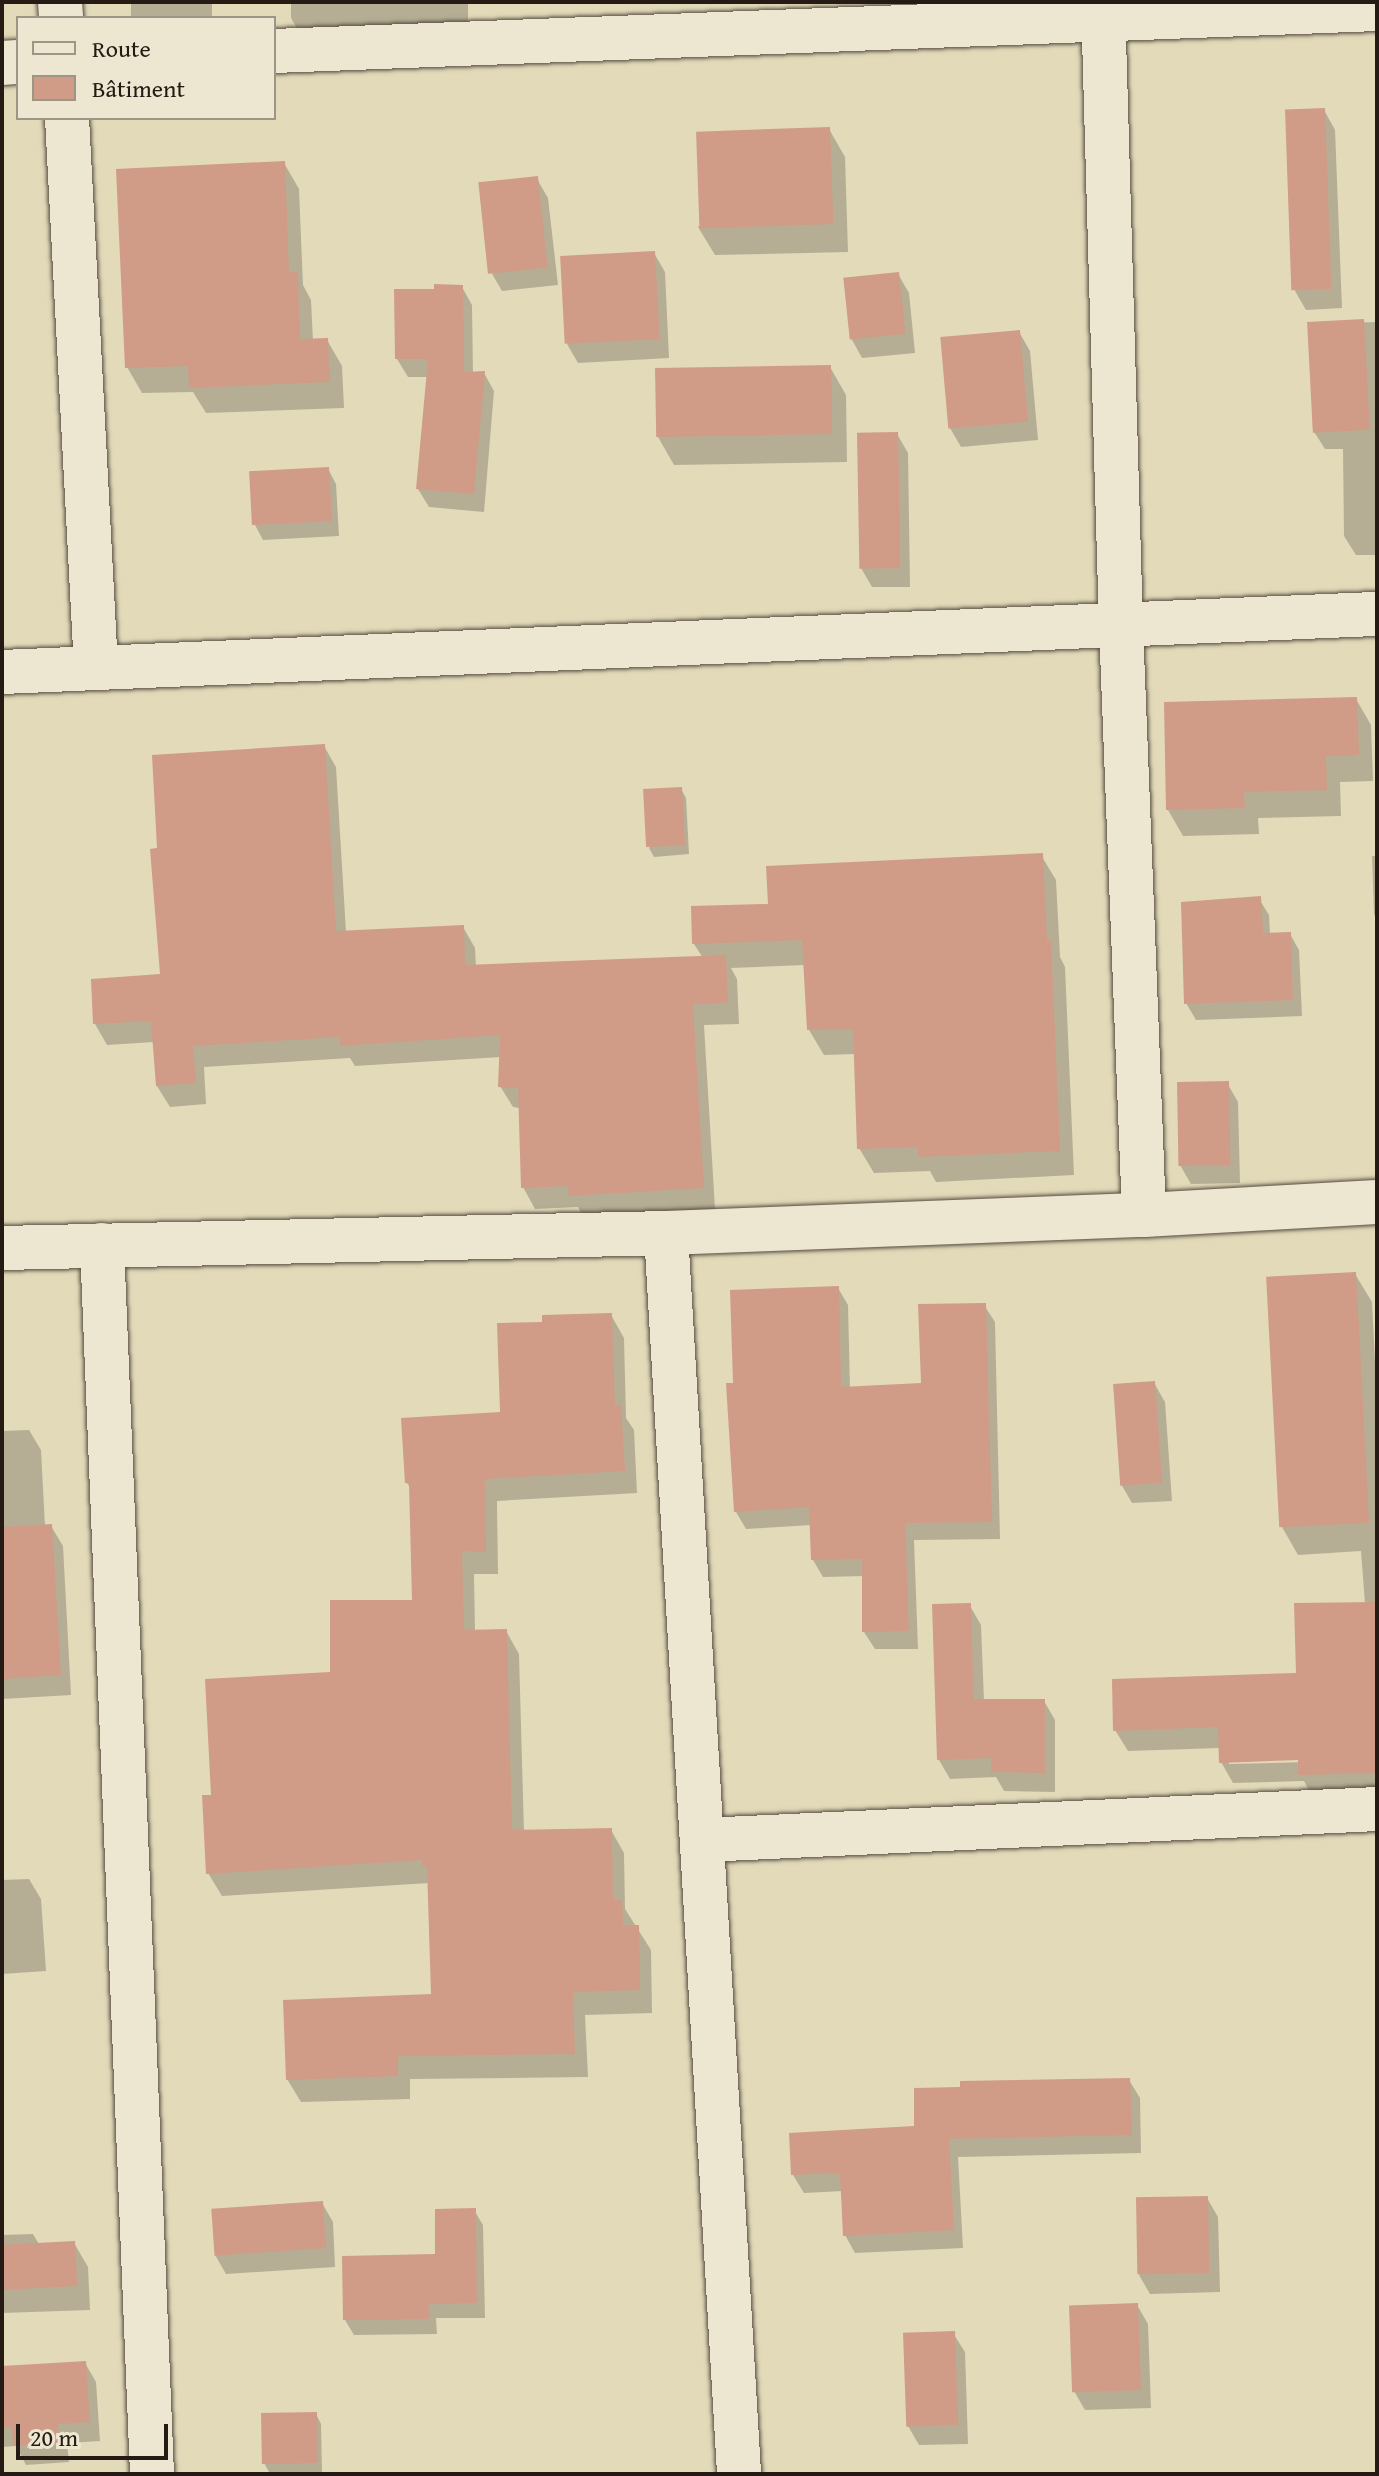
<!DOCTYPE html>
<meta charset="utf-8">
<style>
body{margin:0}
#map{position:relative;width:1379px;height:2476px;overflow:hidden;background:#e3daba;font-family:"Gentium Book Plus",serif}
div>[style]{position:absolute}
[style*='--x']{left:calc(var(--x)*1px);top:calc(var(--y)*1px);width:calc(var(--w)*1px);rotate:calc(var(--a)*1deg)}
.shadow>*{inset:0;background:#0003;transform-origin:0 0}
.building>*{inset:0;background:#d09b87;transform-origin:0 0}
.roads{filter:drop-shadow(0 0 2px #554b3e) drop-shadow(0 0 2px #554b3e)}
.minor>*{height:44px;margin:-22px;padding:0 22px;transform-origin:22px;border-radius:22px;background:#ede7d2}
span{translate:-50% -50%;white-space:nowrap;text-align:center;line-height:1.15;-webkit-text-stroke:7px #ede7d2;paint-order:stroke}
.frame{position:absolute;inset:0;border:4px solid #261b14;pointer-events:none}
.legend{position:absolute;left:16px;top:16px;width:260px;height:104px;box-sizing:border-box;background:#ede7d2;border:2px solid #9d9586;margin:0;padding:10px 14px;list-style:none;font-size:24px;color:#261b14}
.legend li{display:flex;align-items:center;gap:16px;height:40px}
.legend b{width:40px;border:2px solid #9d9586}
.scale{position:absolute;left:16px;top:2424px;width:152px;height:36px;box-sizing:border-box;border:4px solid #261b14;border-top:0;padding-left:10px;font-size:24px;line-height:28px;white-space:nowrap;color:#261b14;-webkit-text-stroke:6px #ede7d2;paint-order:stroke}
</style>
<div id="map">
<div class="shadow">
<i style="left:131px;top:2px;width:81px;height:16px"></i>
<i style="clip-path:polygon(291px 2px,468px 2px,468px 26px,301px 36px,291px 18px)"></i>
<i style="clip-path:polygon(1324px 110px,1335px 130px,1342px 308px,1306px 310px,1295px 291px)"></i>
<i style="clip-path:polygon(829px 129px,845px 157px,848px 252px,715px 255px,698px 227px)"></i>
<i style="clip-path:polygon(284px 163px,299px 189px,303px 285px,311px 300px,313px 341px,327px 340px,342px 366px,344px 408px,206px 413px,193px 392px,142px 393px,127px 367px)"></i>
<i style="clip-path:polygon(537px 179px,548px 198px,558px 285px,502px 291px,491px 272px)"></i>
<i style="clip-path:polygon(654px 253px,665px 272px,669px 358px,578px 363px,567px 344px)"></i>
<i style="clip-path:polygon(898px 274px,909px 293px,915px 353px,862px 358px,851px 338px)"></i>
<i style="clip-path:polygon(462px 287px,472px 305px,473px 374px,484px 373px,494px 391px,484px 512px,429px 507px,418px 489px,428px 377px,408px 377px,397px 359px,436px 291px)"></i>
<i style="clip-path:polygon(1377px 322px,1377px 555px,1356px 555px,1344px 536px,1343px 449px,1325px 449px,1313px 430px,1309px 324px)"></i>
<i style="clip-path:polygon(1019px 332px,1030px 351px,1038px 440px,961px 447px,950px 428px)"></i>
<i style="clip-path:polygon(830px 367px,846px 395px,847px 462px,674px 465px,658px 437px)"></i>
<i style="clip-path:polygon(897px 434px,908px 453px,910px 587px,872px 587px,861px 568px)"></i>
<i style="clip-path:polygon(328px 469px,336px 484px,339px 536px,263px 540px,255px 525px)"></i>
<i style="clip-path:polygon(1356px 699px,1371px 725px,1373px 781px,1340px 782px,1341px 816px,1258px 818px,1259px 834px,1183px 836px,1168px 810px)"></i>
<i style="clip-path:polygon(324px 746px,336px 767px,346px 932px,463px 927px,475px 948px,476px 967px,703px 958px,694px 944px,770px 906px,1041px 855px,1056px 880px,1060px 957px,1065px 967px,1074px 1175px,936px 1182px,930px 1171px,874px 1173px,859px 1148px,856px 1054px,824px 1055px,809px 1030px,805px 965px,731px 968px,737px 979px,739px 1024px,704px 1025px,715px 1209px,583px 1217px,578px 1207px,535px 1209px,523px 1187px,520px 1108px,513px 1107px,500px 1086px,501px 1057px,355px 1066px,350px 1058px,204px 1067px,206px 1104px,170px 1107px,157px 1086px,154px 1042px,107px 1045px,95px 1024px,162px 976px,159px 850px)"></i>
<i style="clip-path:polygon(681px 789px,686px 798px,689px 854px,654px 857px,649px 848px)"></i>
<i style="clip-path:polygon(1372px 856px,1377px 856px,1377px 920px,1374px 914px)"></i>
<i style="clip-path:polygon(1259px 899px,1269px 915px,1270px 935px,1290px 934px,1299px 950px,1302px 1016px,1196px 1020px,1186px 1003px)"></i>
<i style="clip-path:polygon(1227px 1083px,1238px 1102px,1240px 1183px,1191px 1184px,1180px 1165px)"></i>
<i style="clip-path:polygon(evenodd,1355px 1274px,1372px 1302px,1377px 1402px,1377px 1793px,1312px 1796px,1304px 1781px,1233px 1783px,1221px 1762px,1220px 1748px,1128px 1751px,1115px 1730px,1298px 1675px,1365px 1604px,1361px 1551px,1298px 1555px,1282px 1527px,1355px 1274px,1308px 1758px,1308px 1762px,1229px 1764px,1229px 1760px,1308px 1758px)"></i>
<i style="clip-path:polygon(838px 1288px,848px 1305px,850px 1388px,923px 1385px,984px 1305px,995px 1322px,1000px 1539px,914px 1540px,918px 1649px,875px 1649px,864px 1632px,864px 1576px,823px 1577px,813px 1560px,811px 1525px,746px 1529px,736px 1512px,735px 1385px)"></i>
<i style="clip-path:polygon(611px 1315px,624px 1338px,626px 1418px,634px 1430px,637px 1493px,497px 1501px,498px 1574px,474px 1574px,475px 1632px,506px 1631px,519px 1654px,524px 1832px,611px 1830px,624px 1853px,625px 1909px,651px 1950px,652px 2013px,585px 2015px,588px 2077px,410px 2079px,410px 2099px,301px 2102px,287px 2079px,433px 1996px,429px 1883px,222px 1896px,208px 1873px,214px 1796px,332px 1674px,414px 1602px,412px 1490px,407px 1483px,502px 1414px,544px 1324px)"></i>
<i style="clip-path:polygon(1154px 1383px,1165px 1402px,1172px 1501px,1132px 1503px,1121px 1484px)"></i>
<i style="clip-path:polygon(29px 1430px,41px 1450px,45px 1526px,51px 1526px,63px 1546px,71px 1695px,2px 1699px,2px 1431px)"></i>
<i style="clip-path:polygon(970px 1606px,981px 1625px,984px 1701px,1044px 1701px,1055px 1720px,1055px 1792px,1004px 1791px,996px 1777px,950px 1779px,939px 1760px)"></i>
<i style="clip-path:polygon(29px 1879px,41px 1899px,46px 1971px,2px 1974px,2px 1880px)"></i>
<i style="clip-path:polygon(1129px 2080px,1140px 2098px,1141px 2153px,958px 2157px,963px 2248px,855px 2253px,845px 2235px,843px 2191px,804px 2193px,793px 2175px,916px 2128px)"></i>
<i style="clip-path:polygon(1207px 2198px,1218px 2217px,1220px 2292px,1150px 2294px,1139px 2275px)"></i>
<i style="clip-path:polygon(322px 2203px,333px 2222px,335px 2267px,226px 2274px,215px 2255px)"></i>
<i style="clip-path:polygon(474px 2210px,483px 2225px,485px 2318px,436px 2318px,437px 2334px,354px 2335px,345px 2320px,437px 2256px)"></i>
<i style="clip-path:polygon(33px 2234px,39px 2244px,74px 2243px,88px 2267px,90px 2310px,2px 2313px,2px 2235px)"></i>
<i style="clip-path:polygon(1137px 2305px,1148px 2324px,1151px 2408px,1085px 2410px,1074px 2391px)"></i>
<i style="clip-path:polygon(953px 2333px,965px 2352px,968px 2444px,919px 2445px,908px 2426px)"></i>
<i style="clip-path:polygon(85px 2363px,96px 2382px,100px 2441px,67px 2443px,69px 2462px,26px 2465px,16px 2446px,2px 2447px,2px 2368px)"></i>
<i style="clip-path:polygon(316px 2414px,321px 2424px,322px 2472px,269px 2472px,264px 2463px)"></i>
</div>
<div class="building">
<i style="left:1325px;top:108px;width:181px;height:40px;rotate:88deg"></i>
<i style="left:830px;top:127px;width:97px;height:134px;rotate:88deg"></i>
<i style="clip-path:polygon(285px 161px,289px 272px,298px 272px,300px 339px,328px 338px,330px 382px,189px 388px,188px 366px,125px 368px,116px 169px)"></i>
<i style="left:538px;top:176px;width:92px;height:60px;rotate:84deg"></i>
<i style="left:655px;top:251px;width:88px;height:95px;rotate:87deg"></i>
<i style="left:899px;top:272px;width:62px;height:56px;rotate:84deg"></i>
<i style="clip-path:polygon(434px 284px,463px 285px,464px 372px,485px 371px,474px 494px,416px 489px,428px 359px,395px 359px,394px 289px,434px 289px)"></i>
<i style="left:1364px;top:319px;width:111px;height:57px;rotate:87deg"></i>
<i style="left:1020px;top:330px;width:92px;height:80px;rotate:85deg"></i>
<i style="left:831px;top:365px;width:69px;height:176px;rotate:89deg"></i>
<i style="left:898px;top:432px;width:136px;height:41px;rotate:89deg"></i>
<i style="left:329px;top:467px;width:54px;height:80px;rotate:87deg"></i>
<i style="clip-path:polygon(1357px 697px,1359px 755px,1326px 756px,1327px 790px,1244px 792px,1245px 808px,1166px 810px,1164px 702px)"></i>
<i style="clip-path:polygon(325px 744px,336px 931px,464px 925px,465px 965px,726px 955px,728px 1003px,693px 1004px,704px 1188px,569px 1196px,568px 1186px,521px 1188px,518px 1088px,498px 1087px,500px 1035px,340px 1046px,340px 1037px,193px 1046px,196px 1083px,156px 1086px,151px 1021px,93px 1024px,91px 979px,160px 974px,150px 849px,157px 848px,152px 755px)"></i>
<i style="left:682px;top:787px;width:58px;height:39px;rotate:87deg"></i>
<i style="clip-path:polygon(1043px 853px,1047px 940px,1051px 940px,1060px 1151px,919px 1157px,917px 1147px,857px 1149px,853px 1029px,807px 1030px,802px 940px,692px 944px,691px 906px,768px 904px,766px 866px)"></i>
<i style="clip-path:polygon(1261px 896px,1263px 933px,1291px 932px,1293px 1000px,1184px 1004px,1181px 902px)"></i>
<i style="left:1229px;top:1081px;width:84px;height:52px;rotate:89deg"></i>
<i style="left:1356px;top:1272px;width:251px;height:90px;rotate:87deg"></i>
<i style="clip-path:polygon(839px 1286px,841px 1387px,921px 1383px,918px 1304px,986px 1303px,992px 1522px,905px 1523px,909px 1631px,862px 1632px,862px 1559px,811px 1560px,809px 1507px,734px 1512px,726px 1383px,733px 1383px,730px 1290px)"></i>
<i style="clip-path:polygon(612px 1313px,615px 1406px,621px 1405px,625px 1471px,485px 1479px,486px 1552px,462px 1551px,464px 1630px,507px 1629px,512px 1830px,612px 1828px,613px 1900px,622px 1900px,623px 1925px,639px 1925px,640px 1990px,573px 1992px,575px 2054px,398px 2056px,398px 2076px,286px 2080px,283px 2000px,431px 1994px,427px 1867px,423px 1867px,422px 1860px,206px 1874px,202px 1795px,211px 1795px,205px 1679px,330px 1672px,330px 1600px,412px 1600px,409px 1483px,405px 1483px,401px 1418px,500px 1412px,497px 1323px,542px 1322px,542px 1315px)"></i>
<i style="left:1155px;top:1381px;width:102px;height:42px;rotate:86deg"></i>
<i style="clip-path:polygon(52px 1524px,61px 1675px,2px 1679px,2px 1527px)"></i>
<i style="clip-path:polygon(1377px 1602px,1377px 1773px,1298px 1775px,1298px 1760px,1219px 1763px,1218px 1727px,1113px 1731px,1112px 1679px,1296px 1673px,1294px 1603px)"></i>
<i style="clip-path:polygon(971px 1603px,974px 1699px,1045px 1699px,1045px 1773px,991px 1772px,991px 1758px,937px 1760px,932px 1604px)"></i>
<i style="clip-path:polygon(1130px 2078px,1132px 2135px,949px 2139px,954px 2230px,843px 2236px,840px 2173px,791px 2175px,789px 2133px,914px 2126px,914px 2088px,960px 2087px,960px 2081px)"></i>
<i style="left:1208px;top:2196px;width:77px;height:72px;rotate:89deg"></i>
<i style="left:323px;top:2201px;width:47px;height:112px;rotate:86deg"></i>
<i style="clip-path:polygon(476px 2208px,477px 2303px,429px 2304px,429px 2319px,343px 2320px,342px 2256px,435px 2254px,435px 2209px)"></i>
<i style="left:75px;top:2241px;width:45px;height:73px;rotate:87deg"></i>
<i style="left:1138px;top:2303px;width:87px;height:69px;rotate:88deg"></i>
<i style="left:955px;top:2331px;width:94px;height:52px;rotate:88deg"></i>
<i style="clip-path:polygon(86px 2361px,90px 2422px,58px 2424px,59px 2443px,13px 2446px,12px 2427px,2px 2428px,2px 2366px)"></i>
<i style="left:317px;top:2412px;width:51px;height:56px;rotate:89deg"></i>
</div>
<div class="roads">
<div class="minor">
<i style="--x:60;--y:2;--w:16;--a:86"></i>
<i style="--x:1103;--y:2;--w:624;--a:88.35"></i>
<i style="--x:1121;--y:626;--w:589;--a:87.76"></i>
<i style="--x:274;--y:51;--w:1104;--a:-2.18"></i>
<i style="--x:2;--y:63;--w:16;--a:-4"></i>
<i style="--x:67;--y:118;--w:550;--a:86.98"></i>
<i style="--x:2;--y:672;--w:1376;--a:-2.42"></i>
<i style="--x:666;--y:1233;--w:1243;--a:86.63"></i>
<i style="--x:102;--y:1245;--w:1230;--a:87.67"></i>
<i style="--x:2;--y:1248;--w:664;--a:-1.29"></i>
<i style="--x:666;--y:1233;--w:478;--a:-2.2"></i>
<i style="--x:1144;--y:1215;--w:233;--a:-3.2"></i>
<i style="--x:703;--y:1840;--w:675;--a:-2.63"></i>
</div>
</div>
<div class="frame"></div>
<ul class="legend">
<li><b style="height:10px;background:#ede7d2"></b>Route</li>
<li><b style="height:22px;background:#d09b87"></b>Bâtiment</li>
</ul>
<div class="scale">20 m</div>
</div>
